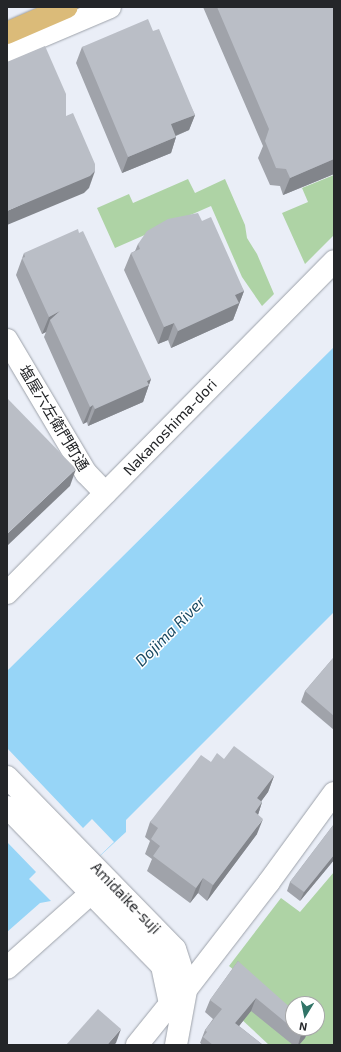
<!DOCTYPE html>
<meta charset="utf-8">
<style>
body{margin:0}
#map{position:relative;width:341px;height:1052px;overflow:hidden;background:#eaeef7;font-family:"Exo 2","Noto Sans JP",sans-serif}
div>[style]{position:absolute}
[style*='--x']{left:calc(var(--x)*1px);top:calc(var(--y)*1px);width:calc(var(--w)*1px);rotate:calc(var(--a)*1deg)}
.green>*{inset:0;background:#aed3a5}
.water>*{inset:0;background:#97d5f7}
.pier>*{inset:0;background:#eaeef7}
.roads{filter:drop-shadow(0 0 1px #9da2aa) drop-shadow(0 0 1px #9da2aa)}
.minor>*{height:22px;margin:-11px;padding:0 11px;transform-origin:11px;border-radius:11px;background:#fff}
.highway>*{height:22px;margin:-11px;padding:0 11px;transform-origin:11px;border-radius:11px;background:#dbbb79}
.wall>*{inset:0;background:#a0a3aa}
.shaded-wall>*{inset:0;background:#82858b}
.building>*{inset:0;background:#babec6}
span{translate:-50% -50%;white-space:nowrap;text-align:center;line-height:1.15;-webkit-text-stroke:3px #fff;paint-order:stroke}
.street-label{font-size:15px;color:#242629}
.water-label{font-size:16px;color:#1a4a62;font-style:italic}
.frame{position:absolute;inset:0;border:8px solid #242629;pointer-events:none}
.north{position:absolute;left:285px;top:996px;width:40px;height:40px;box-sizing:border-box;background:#fff;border:1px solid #a7a8a9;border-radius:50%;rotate:190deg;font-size:11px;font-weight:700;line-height:16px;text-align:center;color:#242629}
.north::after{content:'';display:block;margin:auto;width:14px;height:18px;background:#317467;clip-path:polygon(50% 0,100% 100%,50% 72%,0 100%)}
</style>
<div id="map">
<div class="green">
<i style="clip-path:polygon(334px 175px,334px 235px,305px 264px,282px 213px,308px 202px,302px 188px)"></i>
<i style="clip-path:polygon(188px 179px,195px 193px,225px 179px,245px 225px,247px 238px,257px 254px,274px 294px,262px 306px,242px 277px,211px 206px,115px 248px,97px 208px,129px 194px,133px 203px)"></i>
<i style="clip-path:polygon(evenodd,334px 872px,334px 1045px,269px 1045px,239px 1017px,256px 988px,229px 966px,281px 898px,300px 912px,334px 872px,293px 1004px,317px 1004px,317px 1028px,293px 1028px,293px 1004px)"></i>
</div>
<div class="water">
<i style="clip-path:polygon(334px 347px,334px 612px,126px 820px,126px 832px,51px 901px,40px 903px,7px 932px,7px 671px)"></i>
</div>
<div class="pier">
<i style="clip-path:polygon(7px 748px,83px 828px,92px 819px,114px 842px,52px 902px,29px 879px,36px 872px,7px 842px)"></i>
</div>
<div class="roads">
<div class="minor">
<i style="--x:7;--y:51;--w:112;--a:-23.1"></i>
<i style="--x:7;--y:340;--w:155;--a:59.3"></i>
<i style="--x:86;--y:473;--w:28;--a:46"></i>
<i style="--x:7;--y:593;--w:466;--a:-45.4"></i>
<i style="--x:7;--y:777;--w:240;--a:45.7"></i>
<i style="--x:175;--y:949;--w:38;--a:72"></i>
<i style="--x:187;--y:985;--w:61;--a:100.4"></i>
<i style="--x:7;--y:807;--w:222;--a:45.7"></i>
<i style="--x:162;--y:966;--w:40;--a:78"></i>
<i style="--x:7;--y:968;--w:111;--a:-41.7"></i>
<i style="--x:181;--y:996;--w:144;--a:-52.3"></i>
<i style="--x:269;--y:882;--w:110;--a:-53.9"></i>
<i style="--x:137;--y:1045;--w:65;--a:-51.2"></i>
</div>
<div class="highway">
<i style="--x:7;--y:33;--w:65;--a:-23.4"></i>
</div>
</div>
<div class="wall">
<i style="clip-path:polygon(203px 7px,334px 7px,334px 174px,283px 195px,280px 186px,270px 185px,258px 158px,263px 146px)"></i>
<i style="clip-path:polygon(153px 31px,195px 115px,189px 130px,176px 136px,176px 137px,171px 153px,122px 173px,76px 63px,82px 47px)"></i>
<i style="clip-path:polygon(202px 221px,244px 291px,233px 320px,171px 348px,168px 340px,158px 344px,124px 270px,131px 253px,135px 251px,138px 244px)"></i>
<i style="clip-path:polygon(24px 253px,151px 379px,143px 402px,88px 426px,87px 422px,83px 424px,44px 337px,46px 332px,42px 334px,16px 275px)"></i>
<i style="clip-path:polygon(334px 657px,334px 730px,301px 702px,305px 691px)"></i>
<i style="clip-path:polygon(224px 759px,274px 776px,268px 792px,261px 801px,262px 802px,258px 815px,257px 834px,207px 901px,198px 893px,190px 903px,147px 871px,152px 859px,145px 854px,150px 841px,145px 837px,150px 822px,211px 762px)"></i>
<i style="clip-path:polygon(334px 824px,334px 860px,300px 901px,287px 891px,290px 882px)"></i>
<i style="clip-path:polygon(238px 961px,293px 1028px,309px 1028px,305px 1038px,299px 1045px,293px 1045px,251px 1011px,239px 1026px,263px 1045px,200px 1045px,201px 1043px,200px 1043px,205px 1030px,213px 1019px,205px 1012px,210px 1000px)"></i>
</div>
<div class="shaded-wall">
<i style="clip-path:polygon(195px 115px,189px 130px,165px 140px,171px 124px)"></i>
<i style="clip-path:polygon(176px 137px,171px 153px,122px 173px,128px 157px)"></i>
<i style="clip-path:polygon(334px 159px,334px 174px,283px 195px,290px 178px)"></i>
<i style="clip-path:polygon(95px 171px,89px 188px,84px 193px,7px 225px,7px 211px)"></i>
<i style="clip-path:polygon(244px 291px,233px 320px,171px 348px,178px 331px,235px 295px)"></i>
<i style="clip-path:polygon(60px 311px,50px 320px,46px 332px,42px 334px,49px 317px)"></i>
<i style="clip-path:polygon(174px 323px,168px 340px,158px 344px,164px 327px)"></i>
<i style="clip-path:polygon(151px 379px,143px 402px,88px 426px,95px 409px)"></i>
<i style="clip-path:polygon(93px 405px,87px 422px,83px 424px,90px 407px)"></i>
<i style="clip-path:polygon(76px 469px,70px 486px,7px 546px,7px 534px)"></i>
<i style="clip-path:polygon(274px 776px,268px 792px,252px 814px,257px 798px)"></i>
<i style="clip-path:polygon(262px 802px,257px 818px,255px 812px)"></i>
<i style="clip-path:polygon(263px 819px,257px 834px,207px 901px,213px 885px)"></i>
<i style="clip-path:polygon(334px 855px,334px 860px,300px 901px,304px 892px)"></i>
<i style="clip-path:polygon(203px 878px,198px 893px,190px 903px,196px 888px)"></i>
<i style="clip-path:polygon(256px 998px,251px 1011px,231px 1036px,235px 1023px)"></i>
<i style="clip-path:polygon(307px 1028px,309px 1028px,305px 1038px,299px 1045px,298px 1045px,301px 1035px)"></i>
<i style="clip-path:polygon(121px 1029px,116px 1043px,114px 1045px,107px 1045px)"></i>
</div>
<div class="building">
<i style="clip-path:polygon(217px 7px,334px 7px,334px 159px,290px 178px,286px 169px,276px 168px,265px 141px,269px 129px)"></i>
<i style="clip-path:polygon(148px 19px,153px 31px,159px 29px,195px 115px,171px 124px,176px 137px,128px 157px,82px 47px)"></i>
<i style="clip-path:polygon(45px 46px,66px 94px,66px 116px,73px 113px,95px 164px,95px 171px,90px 176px,7px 211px,7px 62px)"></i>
<i style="clip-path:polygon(198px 213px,202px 221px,211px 217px,244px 291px,235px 295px,239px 303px,178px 331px,174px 323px,164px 327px,131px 253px,140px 249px,138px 244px,147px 231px,168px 219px)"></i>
<i style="clip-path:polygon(78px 229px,79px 233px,83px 231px,151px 379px,147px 381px,149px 385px,95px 409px,93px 405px,90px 407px,50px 320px,60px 311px,49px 317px,22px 258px,25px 257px,24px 253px)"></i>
<i style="clip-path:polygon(7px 398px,76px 469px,7px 534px)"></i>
<i style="clip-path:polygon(334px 657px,334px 716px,305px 691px)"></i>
<i style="clip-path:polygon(234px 746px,274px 776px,257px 798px,262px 802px,255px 812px,263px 819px,213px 885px,203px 878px,196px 888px,153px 856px,160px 846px,151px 839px,158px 828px,150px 822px,201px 755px,211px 762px,217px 753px,224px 759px)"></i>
<i style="clip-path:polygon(334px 824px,334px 855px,304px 892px,290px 882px)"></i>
<i style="clip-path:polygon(238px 961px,293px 1010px,293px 1028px,307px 1028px,301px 1035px,256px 998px,235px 1023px,263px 1045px,213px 1045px,203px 1037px,207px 1032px,205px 1030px,222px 1009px,210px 1000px)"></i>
<i style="clip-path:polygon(98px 1009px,121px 1029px,107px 1045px,66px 1045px)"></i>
</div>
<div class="street-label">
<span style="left:54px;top:418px;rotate:59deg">塩屋六左衛門町通</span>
<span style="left:170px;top:427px;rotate:-46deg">Nakanoshima-dori</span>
<span style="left:126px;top:898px;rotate:46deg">Amidaike-suji</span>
</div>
<div class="water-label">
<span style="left:170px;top:631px;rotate:-45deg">Dojima River</span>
</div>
<div class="frame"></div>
<div class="north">N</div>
</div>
